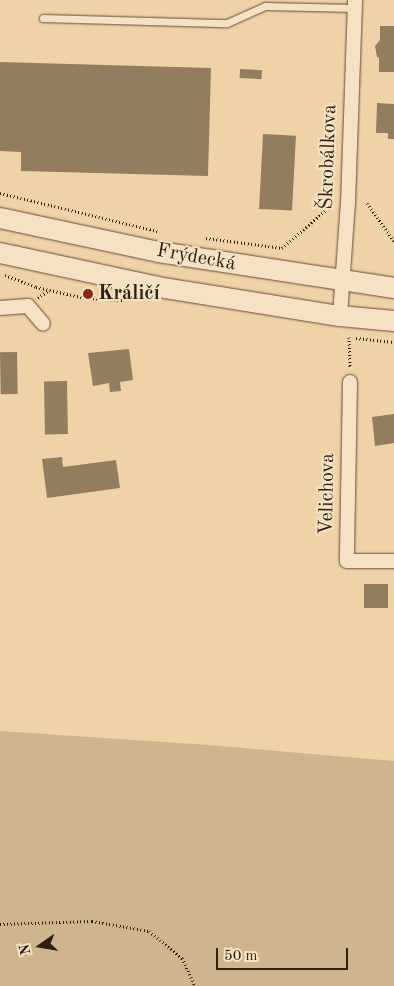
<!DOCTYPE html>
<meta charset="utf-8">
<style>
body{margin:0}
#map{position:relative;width:394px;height:986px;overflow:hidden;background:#efd3a6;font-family:"Old Standard TT",serif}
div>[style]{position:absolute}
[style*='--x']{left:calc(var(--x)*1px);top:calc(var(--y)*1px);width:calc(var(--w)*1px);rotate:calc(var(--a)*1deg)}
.green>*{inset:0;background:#ceb58d}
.building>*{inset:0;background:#917e5f;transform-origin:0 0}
.path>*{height:3px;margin-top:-1.5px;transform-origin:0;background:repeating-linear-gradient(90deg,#2c2113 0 1px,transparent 0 3.5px)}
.roads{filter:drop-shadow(0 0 1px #5d4e38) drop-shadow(0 0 1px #5d4e38)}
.lane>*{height:7px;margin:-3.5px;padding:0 3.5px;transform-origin:3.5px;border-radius:3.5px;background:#f5e2c5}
.street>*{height:14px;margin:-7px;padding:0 7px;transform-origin:7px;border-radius:7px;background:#f5e2c5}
.secondary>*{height:20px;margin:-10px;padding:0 10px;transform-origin:10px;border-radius:10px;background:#f5e2c5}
.dots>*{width:14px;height:14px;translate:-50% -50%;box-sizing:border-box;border:2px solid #f5e2c5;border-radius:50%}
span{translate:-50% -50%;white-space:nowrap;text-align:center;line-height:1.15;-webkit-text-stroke:4px #f5e2c5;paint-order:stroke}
.street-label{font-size:20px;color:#2c2113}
.poi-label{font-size:20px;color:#2c2113;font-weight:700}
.left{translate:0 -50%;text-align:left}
.north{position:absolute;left:15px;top:921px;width:50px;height:50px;-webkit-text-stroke:4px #f5e2c5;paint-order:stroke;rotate:257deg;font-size:14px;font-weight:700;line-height:20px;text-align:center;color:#2c2113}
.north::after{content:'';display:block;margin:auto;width:18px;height:22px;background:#2c2113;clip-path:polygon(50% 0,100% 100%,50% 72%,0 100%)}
.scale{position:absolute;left:216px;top:948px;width:132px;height:22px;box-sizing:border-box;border:2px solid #2c2113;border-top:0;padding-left:6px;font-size:15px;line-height:18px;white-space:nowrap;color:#2c2113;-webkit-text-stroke:4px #f5e2c5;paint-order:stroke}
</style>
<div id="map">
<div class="green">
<i style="clip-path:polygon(0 731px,209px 745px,394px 761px,394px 986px,0 986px)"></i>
</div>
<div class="building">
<i style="clip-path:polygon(380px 26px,394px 26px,394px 72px,379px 72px,379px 58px,377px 57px,375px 46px,380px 40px)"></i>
<i style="clip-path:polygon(0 62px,211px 68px,208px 176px,21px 171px,21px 152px,0 151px)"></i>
<i style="left:240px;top:69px;width:22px;height:9px;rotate:3deg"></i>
<i style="clip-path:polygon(377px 103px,394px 104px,394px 139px,388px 139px,388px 133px,376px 133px)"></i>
<i style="left:263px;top:134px;width:33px;height:75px;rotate:3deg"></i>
<i style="clip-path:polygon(129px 349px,133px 380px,120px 382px,121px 391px,110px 392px,109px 383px,93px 386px,88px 353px)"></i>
<i style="left:17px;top:352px;width:42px;height:17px;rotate:89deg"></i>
<i style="left:67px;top:381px;width:53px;height:23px;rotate:89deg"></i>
<i style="clip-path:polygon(394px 414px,394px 443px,375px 446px,372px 417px)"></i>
<i style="clip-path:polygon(62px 457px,63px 467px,116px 460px,120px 488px,47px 498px,42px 459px)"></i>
<i style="left:364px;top:584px;width:24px;height:24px"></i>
</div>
<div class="path">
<i style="--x:0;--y:193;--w:162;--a:13.6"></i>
<i style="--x:367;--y:203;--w:47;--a:54.6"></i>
<i style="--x:206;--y:238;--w:77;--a:7.5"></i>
<i style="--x:282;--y:248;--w:67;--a:-40.8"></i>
<i style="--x:5;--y:275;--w:33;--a:21"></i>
<i style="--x:36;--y:287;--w:51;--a:12.4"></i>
<i style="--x:86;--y:298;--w:37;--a:3"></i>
<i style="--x:38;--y:298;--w:14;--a:-36"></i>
<i style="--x:349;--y:337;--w:30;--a:88"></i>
<i style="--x:356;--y:338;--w:38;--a:6"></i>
<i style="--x:0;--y:924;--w:92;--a:-1.9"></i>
<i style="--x:92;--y:921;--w:58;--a:10"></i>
<i style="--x:149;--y:931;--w:43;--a:39.3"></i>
<i style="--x:182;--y:958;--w:31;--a:65"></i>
</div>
<div class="roads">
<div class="lane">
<i style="--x:43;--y:18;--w:184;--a:1.6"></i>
<i style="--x:227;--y:23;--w:42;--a:-24.1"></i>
<i style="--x:265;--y:6;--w:90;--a:1.3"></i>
</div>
<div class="street">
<i style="--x:0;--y:308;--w:28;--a:-4"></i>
<i style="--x:28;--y:306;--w:23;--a:50"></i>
<i style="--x:340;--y:316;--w:113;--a:-86"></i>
<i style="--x:348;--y:203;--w:203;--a:-88"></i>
<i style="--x:350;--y:382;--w:179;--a:91"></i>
<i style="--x:347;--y:561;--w:47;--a:0"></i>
</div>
<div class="secondary">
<i style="--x:0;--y:218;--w:163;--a:12.1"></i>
<i style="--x:159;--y:252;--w:238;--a:8.7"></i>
<i style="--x:0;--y:253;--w:162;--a:12.1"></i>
<i style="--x:158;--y:287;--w:184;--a:9.1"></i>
<i style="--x:340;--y:316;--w:54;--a:5.3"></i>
</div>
</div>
<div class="dots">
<i style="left:88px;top:294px;background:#8f2418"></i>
</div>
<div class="street-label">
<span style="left:329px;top:157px;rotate:-88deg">Škrobálkova</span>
<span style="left:196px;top:258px;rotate:10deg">Frýdecká</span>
<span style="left:328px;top:494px;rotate:-89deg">Velichova</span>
</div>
<div class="poi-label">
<span class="left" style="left:98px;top:294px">Králičí</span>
</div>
<div class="north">N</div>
<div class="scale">50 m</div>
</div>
